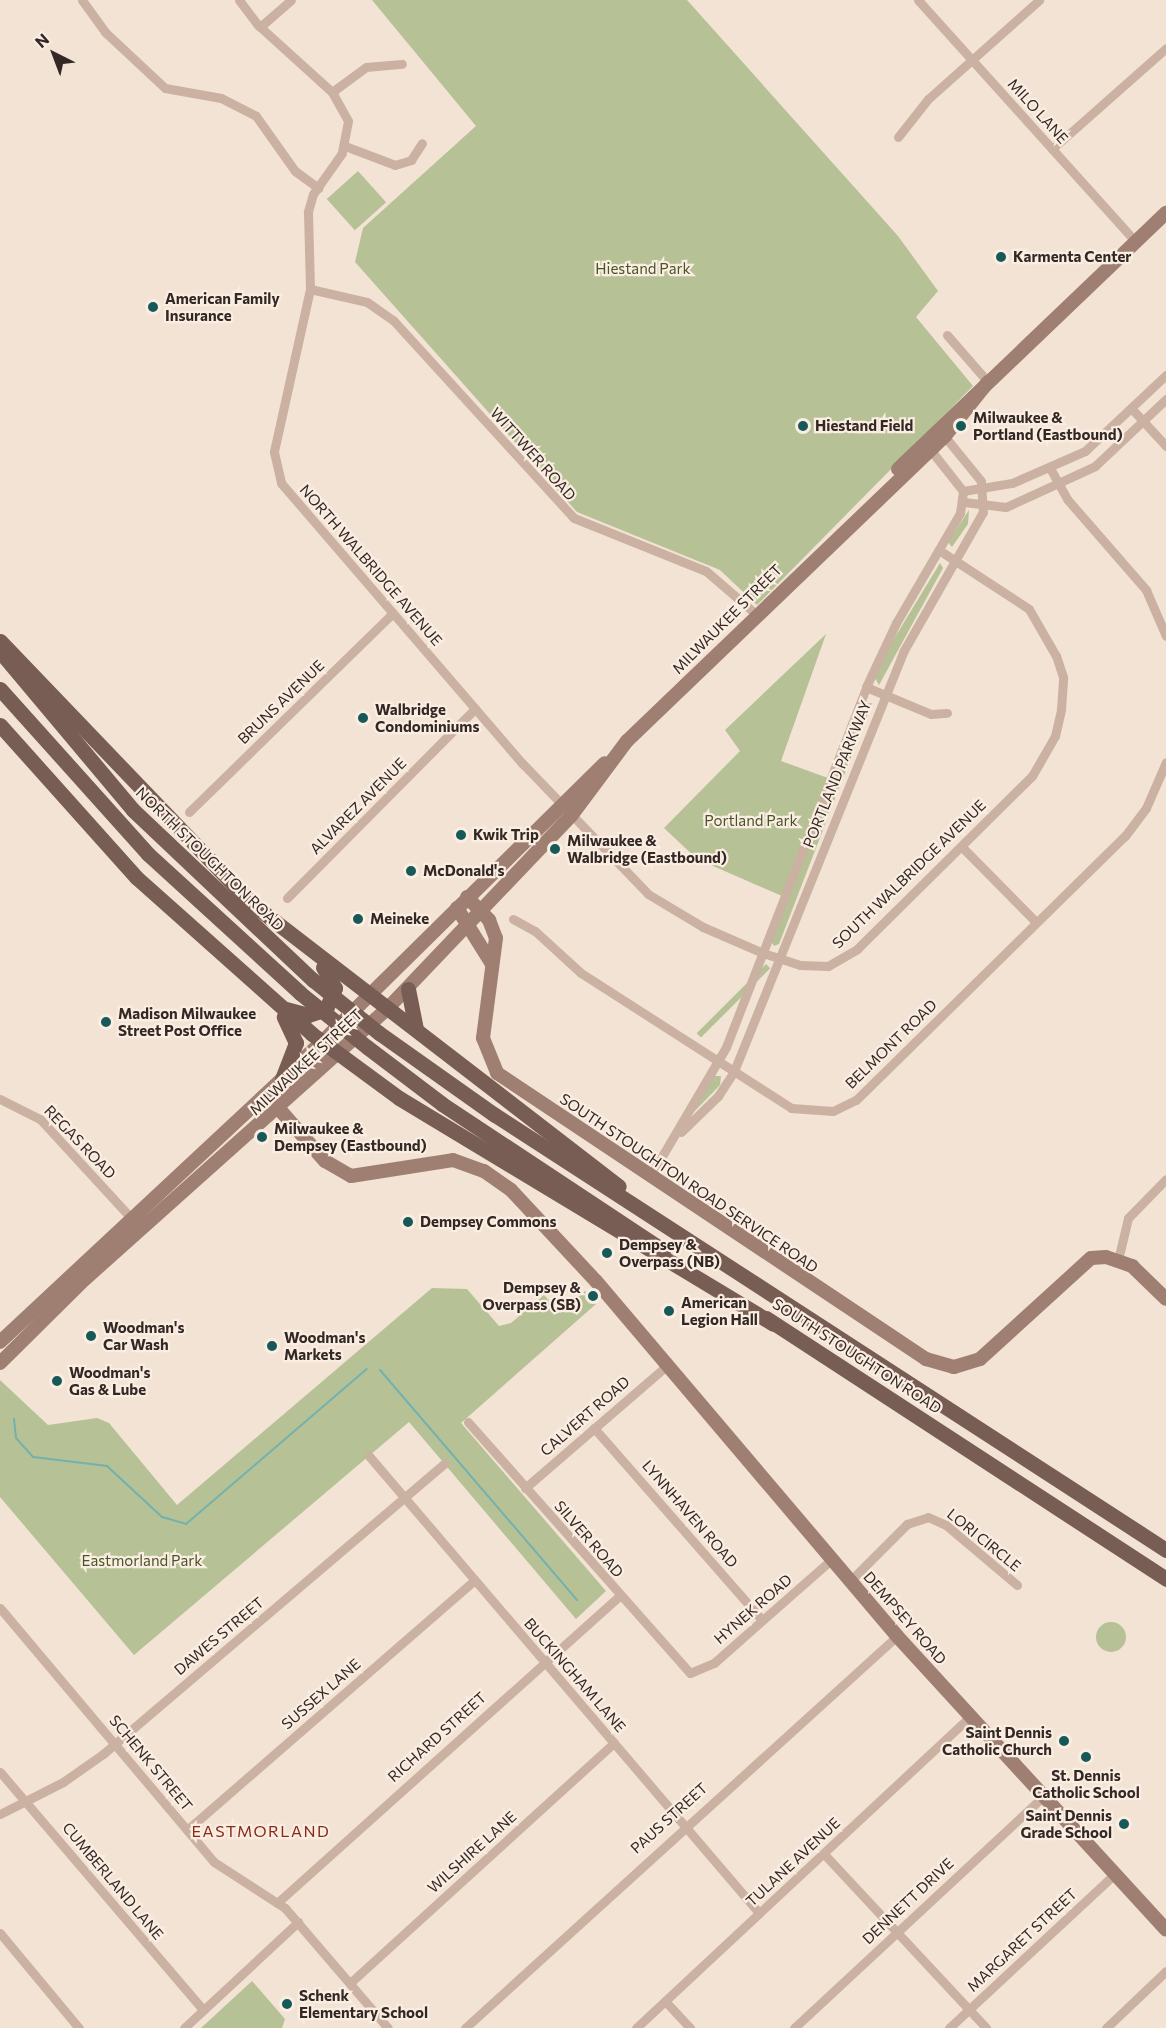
<!DOCTYPE html>
<style>
body{margin:0}
#map{position:relative;width:1166px;height:2028px;overflow:hidden;background:#f2e3d5;font-family:Commissioner,sans-serif}
div>[style]{position:absolute}
[style*='--x']{left:calc(var(--x)*1px);top:calc(var(--y)*1px);width:calc(var(--w)*1px);rotate:calc(var(--a)*1deg)}
.green>*{inset:0;background:#b6c295;transform-origin:0 0}
.round{border-radius:50%}
.stream>*{height:2px;margin:-1px;padding:0 1px;transform-origin:1px;border-radius:1px;background:#72b1af}
.street>*{height:9px;margin:-4.5px;padding:0 4.5px;transform-origin:4.5px;border-radius:4.5px;background:#cbb1a1}
.secondary>*{height:14px;margin:-7px;padding:0 7px;transform-origin:7px;border-radius:7px;background:#9e7f72}
.primary>*{height:15px;margin:-7.5px;padding:0 7.5px;transform-origin:7.5px;border-radius:7.5px;background:#785d54}
.primary-bridge>*{height:15px;margin:-7.5px;padding:0 7.5px;transform-origin:7.5px;border-radius:7.5px;background:#785d54}
.dots>*{width:16px;height:16px;translate:-50% -50%;box-sizing:border-box;border:3px solid #faede2;border-radius:50%}
span{translate:-50% -50%;white-space:nowrap;text-align:center;line-height:1.15;-webkit-text-stroke:4.5px #faede2;paint-order:stroke}
.street-label{font-size:15px;color:#342824}
.poi-label{font-size:15px;color:#342824;font-weight:700}
.left{translate:0 -50%;text-align:left}
.right{translate:-100% -50%;text-align:right}
.park-label{font-size:15px;color:#475426}
.neighbourhood-label{font-size:16px;color:#892a18;letter-spacing:1.5px}
.north{position:absolute;left:24px;top:24px;width:60px;height:60px;-webkit-text-stroke:4px #faede2;paint-order:stroke;rotate:318deg;font-size:16px;font-weight:700;line-height:24px;text-align:center;color:#342824}
.north::after{content:'';display:block;margin:auto;width:21px;height:27px;background:#342824;clip-path:polygon(50% 0,100% 100%,50% 72%,0 100%)}
</style>
<div id="map">
<div class="green">
<i style="clip-path:polygon(372px 0,687px 0,898px 236px,938px 291px,916px 317px,973px 386px,757px 605px,720px 570px,577px 512px,355px 262px,363px 228px,476px 126px)"></i>
<i style="left:358px;top:171px;width:42px;height:42px;rotate:48deg"></i>
<i style="clip-path:polygon(969px 510px,968px 524px,952px 547px,948px 542px)"></i>
<i style="clip-path:polygon(940px 563px,943px 568px,879px 685px,875px 678px,886px 652px)"></i>
<i style="clip-path:polygon(826px 634px,781px 761px,828px 778px,782px 896px,697px 859px,664px 828px,740px 751px,725px 730px)"></i>
<i style="clip-path:polygon(872px 703px,779px 944px,774px 946px,771px 941px,838px 771px,865px 704px)"></i>
<i style="left:766px;top:964px;width:6px;height:98px;rotate:45deg"></i>
<i style="clip-path:polygon(714px 1076px,721px 1076px,720px 1085px,691px 1115px)"></i>
<i style="clip-path:polygon(432px 1288px,467px 1289px,499px 1326px,511px 1323px,544px 1295px,560px 1313px,585px 1291px,596px 1304px,461px 1423px,606px 1591px,576px 1619px,409px 1422px,134px 1655px,0 1497px,0 1380px,48px 1425px,97px 1418px,109px 1423px,177px 1505px)"></i>
<i class="round" style="left:1096px;top:1622px;width:30px;height:30px"></i>
<i style="clip-path:polygon(252px 1981px,285px 2019px,282px 2028px,201px 2028px)"></i>
</div>
<div class="stream">
<i style="--x:380;--y:1370;--w:303;--a:49.4"></i>
<i style="--x:14;--y:1419;--w:19;--a:84"></i>
<i style="--x:16;--y:1438;--w:25;--a:48"></i>
<i style="--x:33;--y:1457;--w:75;--a:6.9"></i>
<i style="--x:107;--y:1466;--w:75;--a:42.8"></i>
<i style="--x:162;--y:1517;--w:25;--a:16"></i>
<i style="--x:186;--y:1524;--w:238;--a:-40.6"></i>
</div>
<div class="street">
<i style="--x:82;--y:0;--w:39;--a:54"></i>
<i style="--x:105;--y:32;--w:82;--a:43"></i>
<i style="--x:165;--y:88;--w:57;--a:10.1"></i>
<i style="--x:221;--y:98;--w:39;--a:27"></i>
<i style="--x:256;--y:116;--w:67;--a:54.7"></i>
<i style="--x:295;--y:171;--w:29;--a:36"></i>
<i style="--x:239;--y:0;--w:31;--a:53"></i>
<i style="--x:258;--y:25;--w:100;--a:42.2"></i>
<i style="--x:332;--y:92;--w:33;--a:61"></i>
<i style="--x:348;--y:121;--w:33;--a:101"></i>
<i style="--x:342;--y:153;--w:50;--a:125.3"></i>
<i style="--x:313;--y:194;--w:19;--a:106"></i>
<i style="--x:308;--y:212;--w:77;--a:88.5"></i>
<i style="--x:310;--y:289;--w:167;--a:102.5"></i>
<i style="--x:274;--y:452;--w:32;--a:77"></i>
<i style="--x:281;--y:483;--w:371;--a:49.3"></i>
<i style="--x:523;--y:764;--w:180;--a:46.1"></i>
<i style="--x:648;--y:894;--w:64;--a:31"></i>
<i style="--x:703;--y:927;--w:65;--a:23.4"></i>
<i style="--x:763;--y:953;--w:39;--a:18"></i>
<i style="--x:800;--y:965;--w:28;--a:2"></i>
<i style="--x:828;--y:966;--w:34;--a:-30"></i>
<i style="--x:857;--y:949;--w:246;--a:-44.7"></i>
<i style="--x:1032;--y:776;--w:46;--a:-60.1"></i>
<i style="--x:1055;--y:736;--w:28;--a:-77"></i>
<i style="--x:1061;--y:709;--w:32;--a:-86"></i>
<i style="--x:1063;--y:677;--w:22;--a:-108"></i>
<i style="--x:1056;--y:656;--w:54;--a:-119.9"></i>
<i style="--x:1029;--y:609;--w:108;--a:-146.8"></i>
<i style="--x:918;--y:0;--w:326;--a:48"></i>
<i style="--x:260;--y:27;--w:41;--a:-41.1"></i>
<i style="--x:332;--y:92;--w:42;--a:-36.3"></i>
<i style="--x:366;--y:67;--w:36;--a:-5"></i>
<i style="--x:898;--y:137;--w:48;--a:-51.7"></i>
<i style="--x:928;--y:99;--w:149;--a:-41.7"></i>
<i style="--x:345;--y:146;--w:53;--a:20.8"></i>
<i style="--x:395;--y:165;--w:17;--a:-17"></i>
<i style="--x:411;--y:160;--w:20;--a:-57"></i>
<i style="--x:1052;--y:149;--w:152;--a:-41.5"></i>
<i style="--x:310;--y:289;--w:58;--a:12.8"></i>
<i style="--x:367;--y:302;--w:32;--a:35"></i>
<i style="--x:393;--y:320;--w:268;--a:47.6"></i>
<i style="--x:574;--y:518;--w:142;--a:21.9"></i>
<i style="--x:706;--y:571;--w:66;--a:40.7"></i>
<i style="--x:947;--y:335;--w:62;--a:48.9"></i>
<i style="--x:1131;--y:408;--w:52;--a:47.4"></i>
<i style="--x:1050;--y:468;--w:35;--a:61"></i>
<i style="--x:1067;--y:499;--w:121;--a:49"></i>
<i style="--x:1146;--y:590;--w:50;--a:66.5"></i>
<i style="--x:963;--y:491;--w:50;--a:-9.3"></i>
<i style="--x:1012;--y:483;--w:80;--a:-23.7"></i>
<i style="--x:1085;--y:451;--w:111;--a:-43.2"></i>
<i style="--x:964;--y:502;--w:42;--a:6.8"></i>
<i style="--x:1006;--y:507;--w:98;--a:-24.7"></i>
<i style="--x:1095;--y:466;--w:98;--a:-43.3"></i>
<i style="--x:866;--y:687;--w:70;--a:22.6"></i>
<i style="--x:931;--y:714;--w:16;--a:-4"></i>
<i style="--x:189;--y:812;--w:284;--a:-44.3"></i>
<i style="--x:962;--y:847;--w:105;--a:45.4"></i>
<i style="--x:287;--y:898;--w:267;--a:-45.2"></i>
<i style="--x:513;--y:919;--w:25;--a:29"></i>
<i style="--x:535;--y:931;--w:62;--a:42.4"></i>
<i style="--x:581;--y:973;--w:250;--a:32.7"></i>
<i style="--x:791;--y:1108;--w:42;--a:4.1"></i>
<i style="--x:833;--y:1111;--w:25;--a:-26"></i>
<i style="--x:856;--y:1100;--w:377;--a:-44.5"></i>
<i style="--x:1125;--y:836;--w:35;--a:-53"></i>
<i style="--x:1146;--y:808;--w:50;--a:-66.5"></i>
<i style="--x:0;--y:1099;--w:45;--a:26.6"></i>
<i style="--x:40;--y:1119;--w:133;--a:47.4"></i>
<i style="--x:681;--y:1132;--w:52;--a:-44.2"></i>
<i style="--x:718;--y:1096;--w:30;--a:-57"></i>
<i style="--x:734;--y:1071;--w:452;--a:-68"></i>
<i style="--x:903;--y:652;--w:161;--a:-60.3"></i>
<i style="--x:983;--y:512;--w:31;--a:-94"></i>
<i style="--x:981;--y:481;--w:63;--a:-129.2"></i>
<i style="--x:651;--y:1175;--w:148;--a:-59.6"></i>
<i style="--x:726;--y:1047;--w:386;--a:-68.7"></i>
<i style="--x:866;--y:687;--w:71;--a:-64.9"></i>
<i style="--x:896;--y:623;--w:127;--a:-59.8"></i>
<i style="--x:960;--y:513;--w:22;--a:-82"></i>
<i style="--x:963;--y:491;--w:55;--a:-128.3"></i>
<i style="--x:1118;--y:1260;--w:43;--a:-76.6"></i>
<i style="--x:1128;--y:1218;--w:54;--a:-45.7"></i>
<i style="--x:468;--y:1422;--w:335;--a:48.5"></i>
<i style="--x:690;--y:1673;--w:26;--a:-23"></i>
<i style="--x:714;--y:1663;--w:156;--a:-41.4"></i>
<i style="--x:594;--y:1428;--w:255;--a:48.8"></i>
<i style="--x:369;--y:1456;--w:601;--a:49.52"></i>
<i style="--x:525;--y:1488;--w:185;--a:-40.8"></i>
<i style="--x:850;--y:1581;--w:81;--a:-45"></i>
<i style="--x:907;--y:1524;--w:22;--a:-18"></i>
<i style="--x:928;--y:1517;--w:20;--a:24"></i>
<i style="--x:946;--y:1525;--w:93;--a:40.2"></i>
<i style="--x:0;--y:1608;--w:332;--a:49.9"></i>
<i style="--x:214;--y:1862;--w:85;--a:32.9"></i>
<i style="--x:285;--y:1908;--w:158;--a:49.4"></i>
<i style="--x:0;--y:1772;--w:313;--a:49.5"></i>
<i style="--x:0;--y:1814;--w:71;--a:-26.9"></i>
<i style="--x:63;--y:1782;--w:49;--a:-35"></i>
<i style="--x:103;--y:1754;--w:449;--a:-40.4"></i>
<i style="--x:187;--y:1830;--w:381;--a:-41"></i>
<i style="--x:824;--y:1854;--w:238;--a:47"></i>
<i style="--x:277;--y:1903;--w:460;--a:-41.9"></i>
<i style="--x:0;--y:1933;--w:124;--a:50.3"></i>
<i style="--x:350;--y:1983;--w:357;--a:-42.3"></i>
<i style="--x:665;--y:2001;--w:37;--a:47"></i>
<i style="--x:184;--y:2028;--w:156;--a:-42.9"></i>
<i style="--x:465;--y:2028;--w:583;--a:-42.22"></i>
<i style="--x:636;--y:2028;--w:456;--a:-43"></i>
<i style="--x:794;--y:2028;--w:340;--a:-42.9"></i>
<i style="--x:949;--y:2028;--w:226;--a:-42.9"></i>
<i style="--x:1106;--y:2028;--w:83;--a:-43.5"></i>
</div>
<div class="secondary">
<i style="--x:898;--y:469;--w:371;--a:-43.7"></i>
<i style="--x:467;--y:897;--w:32;--a:46"></i>
<i style="--x:489;--y:920;--w:19;--a:69"></i>
<i style="--x:496;--y:938;--w:101;--a:97.4"></i>
<i style="--x:483;--y:1038;--w:38;--a:68"></i>
<i style="--x:497;--y:1073;--w:516;--a:33.69"></i>
<i style="--x:926;--y:1359;--w:29;--a:16"></i>
<i style="--x:954;--y:1367;--w:27;--a:-17"></i>
<i style="--x:980;--y:1359;--w:150;--a:-42.3"></i>
<i style="--x:1091;--y:1258;--w:15;--a:-4"></i>
<i style="--x:1106;--y:1257;--w:28;--a:19"></i>
<i style="--x:1132;--y:1266;--w:47;--a:44.1"></i>
<i style="--x:457;--y:908;--w:66;--a:58"></i>
<i style="--x:280;--y:1110;--w:68;--a:48.6"></i>
<i style="--x:325;--y:1161;--w:30;--a:30"></i>
<i style="--x:351;--y:1176;--w:103;--a:-8.9"></i>
<i style="--x:453;--y:1160;--w:33;--a:20"></i>
<i style="--x:484;--y:1171;--w:33;--a:35"></i>
<i style="--x:511;--y:1190;--w:125;--a:47"></i>
<i style="--x:596;--y:1281;--w:465;--a:49.7"></i>
<i style="--x:897;--y:1636;--w:398;--a:47.5"></i>
<i style="--x:0;--y:1342;--w:440;--a:-43"></i>
<i style="--x:322;--y:1042;--w:397;--a:-44.6"></i>
<i style="--x:0;--y:1363;--w:120;--a:-44.7"></i>
<i style="--x:85;--y:1279;--w:407;--a:-41.8"></i>
<i style="--x:388;--y:1008;--w:265;--a:-46.4"></i>
<i style="--x:571;--y:816;--w:94;--a:-53.3"></i>
<i style="--x:627;--y:741;--w:441;--a:-43.8"></i>
<i style="--x:945;--y:436;--w:69;--a:-51.5"></i>
</div>
<div class="primary">
<i style="--x:0;--y:641;--w:363;--a:46.2"></i>
<i style="--x:251;--y:903;--w:464;--a:37.6"></i>
<i style="--x:3;--y:655;--w:202;--a:50"></i>
<i style="--x:133;--y:810;--w:248;--a:43.4"></i>
<i style="--x:0;--y:689;--w:222;--a:48.1"></i>
<i style="--x:148;--y:854;--w:206;--a:42.4"></i>
<i style="--x:0;--y:725;--w:205;--a:48.2"></i>
<i style="--x:137;--y:878;--w:234;--a:41.7"></i>
<i style="--x:312;--y:1034;--w:108;--a:36.3"></i>
<i style="--x:399;--y:1098;--w:437;--a:31.1"></i>
<i style="--x:408;--y:989;--w:41;--a:78.7"></i>
<i style="--x:286;--y:1009;--w:23;--a:15"></i>
<i style="--x:308;--y:1015;--w:19;--a:-18"></i>
<i style="--x:326;--y:1009;--w:23;--a:-67"></i>
<i style="--x:335;--y:988;--w:24;--a:-120"></i>
<i style="--x:379;--y:1033;--w:142;--a:35.3"></i>
<i style="--x:495;--y:1115;--w:800;--a:32.95"></i>
<i style="--x:367;--y:1047;--w:94;--a:37.2"></i>
<i style="--x:442;--y:1104;--w:265;--a:33.5"></i>
<i style="--x:282;--y:1079;--w:39;--a:-69"></i>
<i style="--x:296;--y:1043;--w:29;--a:-115"></i>
<i style="--x:766;--y:1318;--w:478;--a:33.1"></i>
</div>
<div class="primary-bridge">
<i style="--x:313;--y:980;--w:85;--a:38.8"></i>
<i style="--x:300;--y:993;--w:86;--a:38.9"></i>
</div>
<div class="dots">
<i style="left:1001px;top:257px;background:#175958"></i>
<i style="left:153px;top:307px;background:#175958"></i>
<i style="left:803px;top:426px;background:#175958"></i>
<i style="left:961px;top:426px;background:#175958"></i>
<i style="left:363px;top:718px;background:#175958"></i>
<i style="left:461px;top:835px;background:#175958"></i>
<i style="left:555px;top:849px;background:#175958"></i>
<i style="left:411px;top:871px;background:#175958"></i>
<i style="left:358px;top:919px;background:#175958"></i>
<i style="left:106px;top:1022px;background:#175958"></i>
<i style="left:262px;top:1137px;background:#175958"></i>
<i style="left:408px;top:1222px;background:#175958"></i>
<i style="left:607px;top:1253px;background:#175958"></i>
<i style="left:593px;top:1296px;background:#175958"></i>
<i style="left:669px;top:1311px;background:#175958"></i>
<i style="left:91px;top:1336px;background:#175958"></i>
<i style="left:272px;top:1346px;background:#175958"></i>
<i style="left:57px;top:1381px;background:#175958"></i>
<i style="left:1064px;top:1741px;background:#175958"></i>
<i style="left:1086px;top:1757px;background:#175958"></i>
<i style="left:1124px;top:1824px;background:#175958"></i>
<i style="left:287px;top:2004px;background:#175958"></i>
</div>
<div class="street-label">
<span style="left:1038px;top:111px;rotate:48deg">MILO LANE</span>
<span style="left:533px;top:454px;rotate:48deg">WITTWER ROAD</span>
<span style="left:371px;top:565px;rotate:49deg">NORTH WALBRIDGE AVENUE</span>
<span style="left:727px;top:619px;rotate:-45deg">MILWAUKEE STREET</span>
<span style="left:281px;top:702px;rotate:-44deg">BRUNS AVENUE</span>
<span style="left:837px;top:774px;rotate:-68deg">PORTLAND PARKWAY</span>
<span style="left:358px;top:806px;rotate:-45deg">ALVAREZ AVENUE</span>
<span style="left:210px;top:859px;rotate:44deg">NORTH STOUGHTON ROAD</span>
<span style="left:909px;top:874px;rotate:-44deg">SOUTH WALBRIDGE AVENUE</span>
<span style="left:891px;top:1044px;rotate:-44deg">BELMONT ROAD</span>
<span style="left:306px;top:1062px;rotate:-43deg">MILWAUKEE STREET</span>
<span style="left:80px;top:1142px;rotate:46deg">REGAS ROAD</span>
<span style="left:689px;top:1183px;rotate:34deg">SOUTH STOUGHTON ROAD SERVICE ROAD</span>
<span style="left:857px;top:1356px;rotate:33deg">SOUTH STOUGHTON ROAD</span>
<span style="left:585px;top:1416px;rotate:-41deg">CALVERT ROAD</span>
<span style="left:690px;top:1514px;rotate:49deg">LYNNHAVEN ROAD</span>
<span style="left:589px;top:1539px;rotate:49deg">SILVER ROAD</span>
<span style="left:984px;top:1540px;rotate:39deg">LORI CIRCLE</span>
<span style="left:753px;top:1609px;rotate:-41deg">HYNEK ROAD</span>
<span style="left:905px;top:1618px;rotate:49deg">DEMPSEY ROAD</span>
<span style="left:219px;top:1636px;rotate:-40deg">DAWES STREET</span>
<span style="left:575px;top:1675px;rotate:49deg">BUCKINGHAM LANE</span>
<span style="left:321px;top:1694px;rotate:-41deg">SUSSEX LANE</span>
<span style="left:437px;top:1737px;rotate:-42deg">RICHARD STREET</span>
<span style="left:151px;top:1763px;rotate:50deg">SCHENK STREET</span>
<span style="left:669px;top:1818px;rotate:-42deg">PAUS STREET</span>
<span style="left:472px;top:1852px;rotate:-42deg">WILSHIRE LANE</span>
<span style="left:793px;top:1862px;rotate:-43deg">TULANE AVENUE</span>
<span style="left:113px;top:1881px;rotate:50deg">CUMBERLAND LANE</span>
<span style="left:908px;top:1901px;rotate:-43deg">DENNETT DRIVE</span>
<span style="left:1022px;top:1940px;rotate:-43deg">MARGARET STREET</span>
</div>
<div class="poi-label">
<span class="left" style="left:1013px;top:257px">Karmenta Center</span>
<span class="left" style="left:165px;top:307px">American Family<br>Insurance</span>
<span class="left" style="left:973px;top:426px">Milwaukee &amp;<br>Portland (Eastbound)</span>
<span class="left" style="left:815px;top:426px">Hiestand Field</span>
<span class="left" style="left:375px;top:718px">Walbridge<br>Condominiums</span>
<span class="left" style="left:473px;top:835px">Kwik Trip</span>
<span class="left" style="left:567px;top:849px">Milwaukee &amp;<br>Walbridge (Eastbound)</span>
<span class="left" style="left:423px;top:871px">McDonald's</span>
<span class="left" style="left:370px;top:919px">Meineke</span>
<span class="left" style="left:118px;top:1022px">Madison Milwaukee<br>Street Post Office</span>
<span class="left" style="left:274px;top:1137px">Milwaukee &amp;<br>Dempsey (Eastbound)</span>
<span class="left" style="left:420px;top:1222px">Dempsey Commons</span>
<span class="left" style="left:619px;top:1253px">Dempsey &amp;<br>Overpass (NB)</span>
<span class="right" style="left:581px;top:1296px">Dempsey &amp;<br>Overpass (SB)</span>
<span class="left" style="left:681px;top:1311px">American<br>Legion Hall</span>
<span class="left" style="left:103px;top:1336px">Woodman's<br>Car Wash</span>
<span class="left" style="left:284px;top:1346px">Woodman's<br>Markets</span>
<span class="left" style="left:69px;top:1381px">Woodman's<br>Gas &amp; Lube</span>
<span class="right" style="left:1052px;top:1741px">Saint Dennis<br>Catholic Church</span>
<span style="left:1086px;top:1784px">St. Dennis<br>Catholic School</span>
<span class="right" style="left:1112px;top:1824px">Saint Dennis<br>Grade School</span>
<span class="left" style="left:299px;top:2004px">Schenk<br>Elementary School</span>
</div>
<div class="park-label">
<span style="left:643px;top:269px">Hiestand Park</span>
<span style="left:751px;top:821px">Portland Park</span>
<span style="left:142px;top:1561px">Eastmorland Park</span>
</div>
<div class="neighbourhood-label">
<span style="left:261px;top:1831px">EASTMORLAND</span>
</div>
<div class="north">N</div>
</div>
